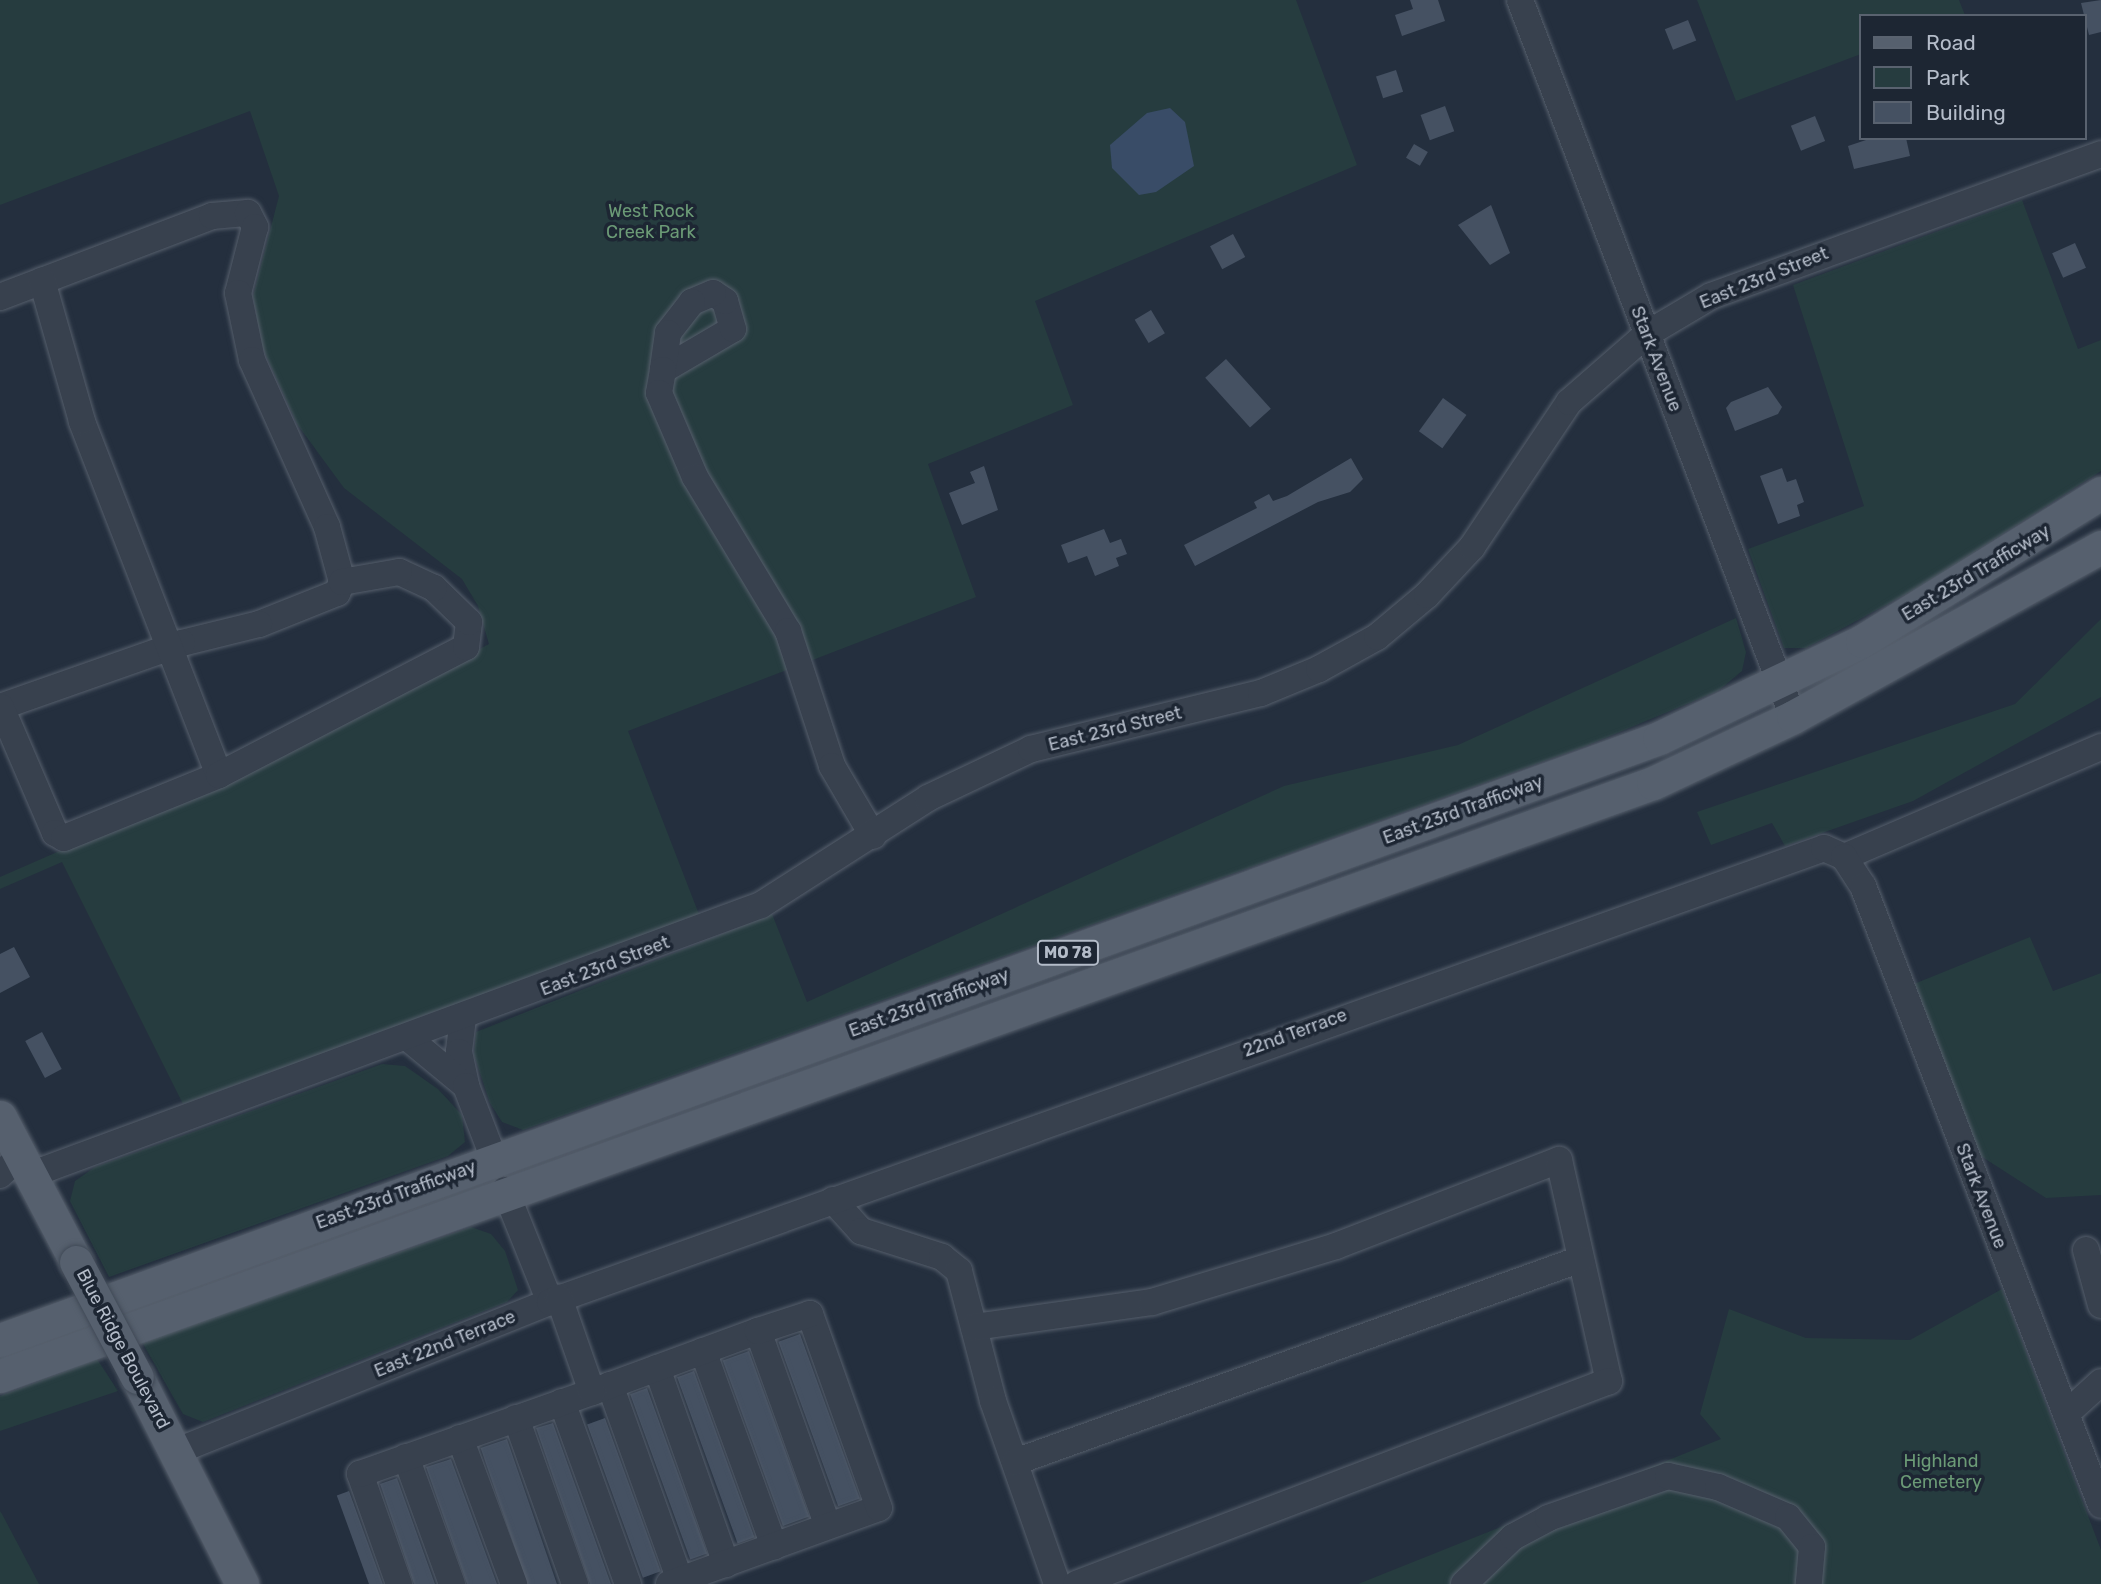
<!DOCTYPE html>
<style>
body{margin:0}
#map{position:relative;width:2101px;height:1584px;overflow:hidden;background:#242f3e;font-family:Rubik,sans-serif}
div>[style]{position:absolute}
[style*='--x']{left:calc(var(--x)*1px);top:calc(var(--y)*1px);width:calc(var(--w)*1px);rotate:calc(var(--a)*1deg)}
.green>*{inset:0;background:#263c3f}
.water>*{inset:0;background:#394c67}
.building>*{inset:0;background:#455162;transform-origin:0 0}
.roads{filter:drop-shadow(0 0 2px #565f6c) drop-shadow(0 0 2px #565f6c)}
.minor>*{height:26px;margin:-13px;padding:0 13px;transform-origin:13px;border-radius:13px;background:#38414e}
.major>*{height:33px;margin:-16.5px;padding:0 16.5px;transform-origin:16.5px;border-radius:16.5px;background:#56606e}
.bridges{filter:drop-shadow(0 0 2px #414a57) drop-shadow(0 0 2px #414a57)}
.major-bridge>*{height:33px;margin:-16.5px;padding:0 16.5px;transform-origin:16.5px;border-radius:16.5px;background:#56606e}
span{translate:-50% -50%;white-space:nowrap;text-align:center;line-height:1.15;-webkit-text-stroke:7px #1d2633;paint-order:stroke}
.shield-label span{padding:2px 5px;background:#1d2633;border:2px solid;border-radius:5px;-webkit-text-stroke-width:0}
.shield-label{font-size:16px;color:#b4bcc9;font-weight:700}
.park-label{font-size:18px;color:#6b9a76}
.street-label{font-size:18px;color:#b4bcc9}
.legend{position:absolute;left:1859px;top:14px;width:228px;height:126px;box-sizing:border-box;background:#1d2633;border:2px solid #59626f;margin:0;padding:9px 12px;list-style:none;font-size:21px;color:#b4bcc9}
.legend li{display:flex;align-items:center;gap:14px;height:35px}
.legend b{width:35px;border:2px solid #59626f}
</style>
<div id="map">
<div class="green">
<i style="clip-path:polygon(0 0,1296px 0,1357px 165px,1035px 301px,1073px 405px,928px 464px,976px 597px,628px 731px,700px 917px,183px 1104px,62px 862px,0 889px,0 877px,261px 763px,489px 644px,478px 606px,462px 579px,344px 488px,297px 424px,261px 345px,253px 296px,279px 196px,250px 111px,0 205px)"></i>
<i style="clip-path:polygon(1697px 0,1959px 0,1965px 15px,1861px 16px,1861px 54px,1736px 101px)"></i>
<i style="clip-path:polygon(2022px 200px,2078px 349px,2101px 340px,2101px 471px,1923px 585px,1806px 648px,1784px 648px,1748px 549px,1864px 506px,1793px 285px)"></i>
<i style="clip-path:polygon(1736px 618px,1746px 652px,1742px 671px,1718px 691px,1586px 746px,523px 1130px,502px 1122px,490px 1103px,474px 1055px,476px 1032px,772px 914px,807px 1002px,1284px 786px,1458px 745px)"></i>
<i style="clip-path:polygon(2101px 619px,2101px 697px,1913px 801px,1785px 846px,1772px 823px,1711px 845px,1697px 812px,2015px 704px)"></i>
<i style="clip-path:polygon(2030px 937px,2053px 991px,2101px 973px,2101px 1195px,2046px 1198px,1973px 1151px,1909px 986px)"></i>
<i style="clip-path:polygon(382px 1064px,405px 1066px,438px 1089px,462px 1115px,465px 1142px,448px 1156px,109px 1277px,70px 1201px,75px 1181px,95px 1167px)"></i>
<i style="clip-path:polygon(471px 1227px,491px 1234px,505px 1251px,518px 1290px,507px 1302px,203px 1422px,183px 1414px,142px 1342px)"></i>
<i style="clip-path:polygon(2002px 1289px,2101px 1550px,2101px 1584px,1358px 1584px,1721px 1439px,1700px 1414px,1729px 1309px,1806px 1338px,1910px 1340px)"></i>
<i style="clip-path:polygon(97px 1359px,118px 1391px,0 1431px,0 1396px)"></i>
<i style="clip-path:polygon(0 1511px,2px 1514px,39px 1584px,0 1584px)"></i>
</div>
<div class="water">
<i style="clip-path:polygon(1170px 108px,1185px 122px,1194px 166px,1156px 192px,1139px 195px,1112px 168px,1110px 145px,1147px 113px)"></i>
</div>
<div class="building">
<i style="clip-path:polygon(1410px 0,1438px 0,1445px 21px,1402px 36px,1395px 15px,1413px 9px)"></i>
<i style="clip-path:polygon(2101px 0,2101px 32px,2089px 35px,2081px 3px)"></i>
<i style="left:1688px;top:20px;width:22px;height:25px;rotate:68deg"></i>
<i style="left:1396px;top:70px;width:23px;height:21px;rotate:72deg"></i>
<i style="left:1445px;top:106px;width:27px;height:26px;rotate:70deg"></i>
<i style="left:1815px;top:116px;width:27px;height:26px;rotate:68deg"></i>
<i style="clip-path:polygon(1872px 138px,1906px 138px,1910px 156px,1854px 169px,1848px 146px)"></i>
<i style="left:1414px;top:144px;width:16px;height:16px;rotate:30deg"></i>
<i style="clip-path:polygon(1491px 205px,1510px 253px,1490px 265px,1458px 225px)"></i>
<i style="left:1233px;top:234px;width:26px;height:26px;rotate:62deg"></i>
<i style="left:2075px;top:243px;width:27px;height:25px;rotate:66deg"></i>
<i style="left:1151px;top:310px;width:27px;height:19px;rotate:59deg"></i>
<i style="left:1226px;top:359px;width:67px;height:28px;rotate:48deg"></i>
<i style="clip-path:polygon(1768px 387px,1782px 407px,1778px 414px,1735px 431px,1726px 408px,1731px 402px)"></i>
<i style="left:1443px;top:398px;width:29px;height:41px;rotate:36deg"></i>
<i style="clip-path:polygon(1351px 458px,1363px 479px,1350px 492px,1318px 502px,1195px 566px,1184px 545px,1257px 508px,1254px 502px,1269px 494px,1273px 501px,1287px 496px)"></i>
<i style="clip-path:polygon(984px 466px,998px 510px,962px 525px,949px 493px,975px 483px,970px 472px)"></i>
<i style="clip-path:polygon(1782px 468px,1787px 482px,1796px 479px,1804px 502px,1797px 505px,1800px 516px,1778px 524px,1760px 476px)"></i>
<i style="clip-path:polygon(1104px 529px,1110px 543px,1121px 539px,1127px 554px,1116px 558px,1119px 566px,1095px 576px,1087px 556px,1068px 563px,1061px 545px)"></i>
<i style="clip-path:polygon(14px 947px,30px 977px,0 993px,0 954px)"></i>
<i style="left:42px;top:1032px;width:42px;height:19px;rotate:62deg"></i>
<i style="left:800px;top:1334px;width:175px;height:23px;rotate:70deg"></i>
<i style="left:749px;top:1351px;width:176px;height:28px;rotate:70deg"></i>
<i style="left:694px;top:1371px;width:177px;height:18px;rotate:70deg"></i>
<i style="left:647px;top:1388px;width:176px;height:18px;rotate:70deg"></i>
<i style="left:605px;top:1418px;width:163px;height:19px;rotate:70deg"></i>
<i style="clip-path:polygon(553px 1423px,611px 1584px,590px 1584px,536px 1428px)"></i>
<i style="left:507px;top:1439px;width:154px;height:28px;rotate:71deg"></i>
<i style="clip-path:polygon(451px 1459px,497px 1584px,467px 1584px,426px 1467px)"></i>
<i style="clip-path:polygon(397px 1478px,435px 1584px,414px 1584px,380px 1484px)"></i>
<i style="left:349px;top:1491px;width:99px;height:13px;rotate:70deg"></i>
</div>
<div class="roads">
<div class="minor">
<i style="--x:1520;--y:0;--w:767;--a:69.16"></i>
<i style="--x:0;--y:297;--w:227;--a:-20.9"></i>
<i style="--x:212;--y:216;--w:36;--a:-5"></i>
<i style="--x:248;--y:213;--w:16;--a:63"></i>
<i style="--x:255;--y:227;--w:68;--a:104.4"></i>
<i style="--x:238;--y:293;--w:68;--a:78.2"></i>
<i style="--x:252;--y:360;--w:183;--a:65.8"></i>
<i style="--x:327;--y:527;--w:57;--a:74.7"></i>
<i style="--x:342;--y:582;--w:12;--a:114"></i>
<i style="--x:337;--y:593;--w:84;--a:158.3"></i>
<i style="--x:259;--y:624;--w:79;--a:166.1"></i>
<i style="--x:182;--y:643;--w:193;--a:160.6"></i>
<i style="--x:663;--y:370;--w:81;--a:-30.4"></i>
<i style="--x:733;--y:329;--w:29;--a:-106"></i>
<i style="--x:725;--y:301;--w:14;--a:-146"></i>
<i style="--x:713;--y:293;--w:23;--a:157"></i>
<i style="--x:692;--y:302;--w:39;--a:128"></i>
<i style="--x:668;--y:333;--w:37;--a:98"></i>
<i style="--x:663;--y:370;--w:23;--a:100"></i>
<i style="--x:659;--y:393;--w:91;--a:66.8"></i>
<i style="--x:695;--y:477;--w:180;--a:58.9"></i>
<i style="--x:788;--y:631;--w:142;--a:71.9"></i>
<i style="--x:832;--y:766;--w:81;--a:59.6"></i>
<i style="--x:1;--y:707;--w:137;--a:66.8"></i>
<i style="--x:55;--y:833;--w:10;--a:29"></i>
<i style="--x:64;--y:838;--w:167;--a:-22.1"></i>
<i style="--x:219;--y:775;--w:380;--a:-111.2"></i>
<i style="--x:82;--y:421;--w:146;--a:-105.9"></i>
<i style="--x:219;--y:775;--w:278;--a:-27.4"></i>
<i style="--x:466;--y:647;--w:25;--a:-83"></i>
<i style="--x:469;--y:622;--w:49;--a:-135.8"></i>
<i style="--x:434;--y:588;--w:38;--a:-155"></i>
<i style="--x:399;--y:572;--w:58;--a:170"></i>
<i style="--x:1844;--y:857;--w:280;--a:-23.2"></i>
<i style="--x:463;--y:1018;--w:34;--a:97"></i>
<i style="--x:459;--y:1052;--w:35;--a:78"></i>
<i style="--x:408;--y:1038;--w:75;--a:39.6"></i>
<i style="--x:466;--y:1086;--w:78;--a:69"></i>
<i style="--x:0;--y:1175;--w:28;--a:-44"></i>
<i style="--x:30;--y:1175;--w:779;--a:-20.27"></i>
<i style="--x:761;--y:905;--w:198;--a:-32.6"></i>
<i style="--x:928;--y:798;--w:114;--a:-25.4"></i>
<i style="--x:1031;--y:749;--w:237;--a:-13.7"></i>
<i style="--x:1261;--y:693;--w:63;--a:-22.5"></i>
<i style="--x:1319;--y:669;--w:66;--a:-28.9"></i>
<i style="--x:1377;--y:637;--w:65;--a:-40"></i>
<i style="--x:1427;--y:595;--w:66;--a:-46.8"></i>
<i style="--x:1472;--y:547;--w:174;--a:-56.2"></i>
<i style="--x:1569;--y:402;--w:103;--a:-41.1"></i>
<i style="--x:1647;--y:334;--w:74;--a:-30.7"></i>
<i style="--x:1711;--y:296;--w:415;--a:-20"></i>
<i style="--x:505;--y:1190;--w:121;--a:68.1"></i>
<i style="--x:833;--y:1200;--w:42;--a:47.9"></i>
<i style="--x:861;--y:1231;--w:85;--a:17.8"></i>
<i style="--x:942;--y:1257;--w:22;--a:39"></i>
<i style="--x:959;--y:1271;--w:134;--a:75.3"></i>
<i style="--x:993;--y:1401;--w:194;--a:70.7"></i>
<i style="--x:2086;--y:1250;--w:57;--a:74.7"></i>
<i style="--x:974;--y:1327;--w:180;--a:-8"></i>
<i style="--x:1152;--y:1302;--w:192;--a:-16.9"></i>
<i style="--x:1336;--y:1246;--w:239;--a:-21.1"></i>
<i style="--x:1559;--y:1160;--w:227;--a:77.3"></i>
<i style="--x:1609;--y:1381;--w:570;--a:159.15"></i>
<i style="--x:703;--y:1351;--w:208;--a:70"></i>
<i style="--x:657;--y:1368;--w:208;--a:70.6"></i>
<i style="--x:610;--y:1385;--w:207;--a:70.3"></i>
<i style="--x:592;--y:1392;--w:177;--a:-20.2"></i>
<i style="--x:758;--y:1331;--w:207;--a:70.3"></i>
<i style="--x:562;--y:1402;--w:194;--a:70.1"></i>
<i style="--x:2066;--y:1414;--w:47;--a:-42.4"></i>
<i style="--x:516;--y:1418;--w:176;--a:70.4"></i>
<i style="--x:460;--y:1438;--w:156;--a:69.7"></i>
<i style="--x:177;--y:1451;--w:402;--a:-21.8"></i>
<i style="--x:550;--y:1302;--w:1352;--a:-19.61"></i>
<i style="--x:1824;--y:848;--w:22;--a:24"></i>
<i style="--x:1844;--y:857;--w:35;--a:57"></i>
<i style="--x:1863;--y:886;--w:663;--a:68.97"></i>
<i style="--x:406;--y:1457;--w:135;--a:70.1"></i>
<i style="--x:1015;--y:1462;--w:601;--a:-19.73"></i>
<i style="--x:399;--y:1584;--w:117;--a:-109.5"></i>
<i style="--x:360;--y:1474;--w:246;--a:-19.5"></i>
<i style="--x:592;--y:1392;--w:100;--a:-109.3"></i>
<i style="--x:669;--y:1584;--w:223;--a:-19.9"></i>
<i style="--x:879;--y:1508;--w:206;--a:-109.6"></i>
<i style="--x:810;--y:1314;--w:55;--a:161.9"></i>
<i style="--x:1464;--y:1584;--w:68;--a:-43.8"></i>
<i style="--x:1513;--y:1537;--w:40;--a:-28"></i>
<i style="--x:1548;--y:1518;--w:127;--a:-19.3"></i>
<i style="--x:1668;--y:1476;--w:51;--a:12.4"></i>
<i style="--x:1718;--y:1487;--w:76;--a:23.2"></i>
<i style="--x:1788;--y:1517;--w:38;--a:51"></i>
<i style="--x:1812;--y:1547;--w:37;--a:95"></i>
</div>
<div class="major">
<i style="--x:0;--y:1117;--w:164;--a:62.3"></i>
<i style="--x:0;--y:1340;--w:1765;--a:-19.94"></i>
<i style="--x:1659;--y:738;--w:225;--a:-25.5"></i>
<i style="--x:1862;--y:641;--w:281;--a:-31.8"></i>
<i style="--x:0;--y:1376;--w:1756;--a:-19.74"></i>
<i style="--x:1653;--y:783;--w:155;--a:-25.2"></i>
<i style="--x:1793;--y:717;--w:352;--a:-28.9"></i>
<i style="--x:137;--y:1377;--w:232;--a:63.1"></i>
</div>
</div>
<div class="bridges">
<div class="major-bridge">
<i style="--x:76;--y:1262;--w:130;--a:62.1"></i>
</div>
</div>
<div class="shield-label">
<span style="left:1068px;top:953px">MO 78</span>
</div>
<div class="park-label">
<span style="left:651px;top:222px">West Rock<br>Creek Park</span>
<span style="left:1941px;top:1472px">Highland<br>Cemetery</span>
</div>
<div class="street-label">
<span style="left:1764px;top:278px;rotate:-22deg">East 23rd Street</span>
<span style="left:1656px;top:359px;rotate:69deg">Stark Avenue</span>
<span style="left:1976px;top:573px;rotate:-31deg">East 23rd Trafficway</span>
<span style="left:1115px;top:729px;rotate:-14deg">East 23rd Street</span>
<span style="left:1463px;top:810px;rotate:-20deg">East 23rd Trafficway</span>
<span style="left:605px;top:966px;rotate:-21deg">East 23rd Street</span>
<span style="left:929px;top:1003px;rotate:-20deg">East 23rd Trafficway</span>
<span style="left:1295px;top:1033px;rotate:-20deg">22nd Terrace</span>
<span style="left:396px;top:1195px;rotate:-20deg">East 23rd Trafficway</span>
<span style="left:1981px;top:1196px;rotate:69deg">Stark Avenue</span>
<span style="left:445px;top:1344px;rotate:-22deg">East 22nd Terrace</span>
<span style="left:123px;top:1349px;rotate:62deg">Blue Ridge Boulevard</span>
</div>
<ul class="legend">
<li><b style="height:9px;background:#56606e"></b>Road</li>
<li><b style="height:19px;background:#263c3f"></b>Park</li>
<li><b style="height:19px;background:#455162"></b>Building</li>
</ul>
</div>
